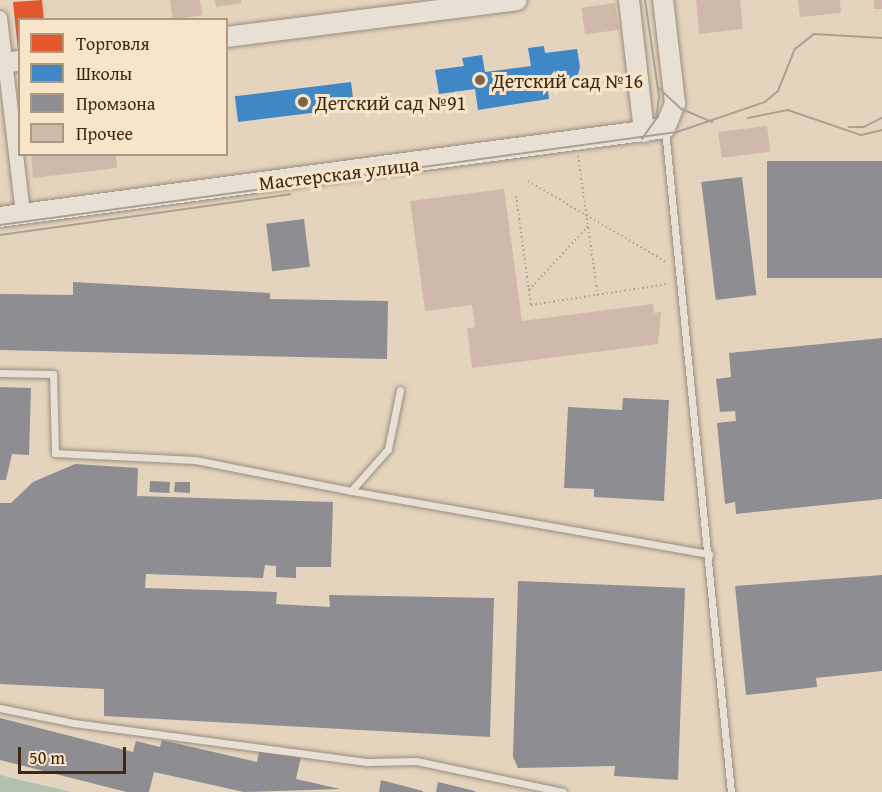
<!DOCTYPE html>
<meta charset="utf-8">
<style>
body{margin:0}
#map{position:relative;width:882px;height:792px;overflow:hidden;background:#e4d4bd;font-family:"Gentium Book Plus",serif}
div>[style]{position:absolute}
[style*='--x']{left:calc(var(--x)*1px);top:calc(var(--y)*1px);width:calc(var(--w)*1px);rotate:calc(var(--a)*1deg)}
.water>*{inset:0;background:#b2c1b0}
.shops>*{inset:0;background:#e4572e}
.schools>*{inset:0;background:#3f88c5;transform-origin:0 0}
.industry>*{inset:0;background:#8d8d92;transform-origin:0 0}
.building>*{inset:0;background:#d0b9aa;transform-origin:0 0}
.path>*{height:2px;margin-top:-1px;transform-origin:0;background:repeating-linear-gradient(90deg,#a9a196 0 1.5px,transparent 0 4.5px)}
.roads{filter:drop-shadow(0 0 2px #998d7d) drop-shadow(0 0 2px #998d7d)}
.lane>*{height:7px;margin:-3.5px;padding:0 3.5px;transform-origin:3.5px;border-radius:3.5px;background:#e8e0d4}
.street>*{height:14px;margin:-7px;padding:0 7px;transform-origin:7px;border-radius:7px;background:#e8e0d4}
.secondary>*{height:20px;margin:-10px;padding:0 10px;transform-origin:10px;border-radius:10px;background:#e8e0d4}
.tram>*{height:1.5px;margin:-0.75px;padding:0 0.75px;transform-origin:0.75px;border-radius:0.75px;background:#a9a196}
.dots>*{width:16px;height:16px;translate:-50% -50%;box-sizing:border-box;border:3px solid #f8e5c9;border-radius:50%}
span{translate:-50% -50%;white-space:nowrap;text-align:center;line-height:1.15;-webkit-text-stroke:6px #f8e5c9;paint-order:stroke}
.poi-label{font-size:20px;color:#402712}
.left{translate:0 -50%;text-align:left}
.street-label{font-size:20px;color:#402712}
.legend{position:absolute;left:18px;top:18px;width:210px;height:138px;box-sizing:border-box;background:#f8e5c9;border:2px solid #ae9980;margin:0;padding:8px 10px;list-style:none;font-size:18px;color:#402712}
.legend li{display:flex;align-items:center;gap:12px;height:30px}
.legend b{width:30px;border:2px solid #ae9980}
.scale{position:absolute;left:18px;top:747px;width:108px;height:27px;box-sizing:border-box;border:3px solid #402712;border-top:0;padding-left:8px;font-size:18px;line-height:21px;white-space:nowrap;color:#402712;-webkit-text-stroke:4px #f8e5c9;paint-order:stroke}
</style>
<div id="map">
<div class="water">
<i style="clip-path:polygon(0 775px,71px 792px,0 792px)"></i>
</div>
<div class="shops">
<i style="clip-path:polygon(42px 0,44px 20px,20px 20px,18px 50px,13px 2px)"></i>
</div>
<div class="schools">
<i style="clip-path:polygon(544px 46px,545px 53px,577px 49px,580px 67px,577px 78px,547px 83px,549px 99px,478px 110px,475px 89px,439px 94px,435px 70px,464px 66px,462px 58px,482px 55px,485px 72px,531px 66px,528px 48px)"></i>
<i style="left:351px;top:82px;width:26px;height:117px;rotate:83deg"></i>
</div>
<div class="industry">
<i style="left:882px;top:161px;width:117px;height:115px;rotate:90deg"></i>
<i style="left:742px;top:177px;width:119px;height:41px;rotate:83deg"></i>
<i style="left:304px;top:219px;width:48px;height:38px;rotate:83deg"></i>
<i style="clip-path:polygon(73px 282px,270px 293px,270px 299px,388px 301px,387px 359px,0 350px,0 294px,73px 295px)"></i>
<i style="clip-path:polygon(882px 338px,882px 499px,736px 514px,735px 502px,725px 504px,717px 423px,736px 421px,735px 411px,720px 412px,716px 379px,731px 377px,729px 353px)"></i>
<i style="clip-path:polygon(0 387px,31px 388px,29px 455px,12px 454px,6px 480px,0 480px)"></i>
<i style="clip-path:polygon(623px 398px,669px 400px,664px 501px,594px 497px,594px 489px,564px 488px,568px 407px,622px 410px)"></i>
<i style="clip-path:polygon(75px 464px,138px 468px,137px 496px,333px 502px,331px 567px,296px 567px,296px 578px,276px 577px,276px 566px,265px 565px,263px 578px,146px 574px,145px 588px,277px 592px,276px 604px,330px 607px,329px 595px,494px 598px,490px 737px,104px 716px,104px 689px,0 684px,0 503px,11px 503px,33px 482px)"></i>
<i style="left:150px;top:481px;width:20px;height:11px;rotate:3deg"></i>
<i style="clip-path:polygon(175px 482px,190px 482px,190px 493px,174px 492px)"></i>
<i style="clip-path:polygon(882px 575px,882px 671px,816px 678px,817px 687px,746px 695px,735px 586px)"></i>
<i style="clip-path:polygon(518px 581px,685px 588px,678px 780px,614px 776px,615px 766px,518px 768px,513px 757px)"></i>
<i style="clip-path:polygon(0 718px,133px 752px,136px 741px,160px 747px,162px 740px,257px 762px,260px 748px,301px 757px,296px 779px,340px 789px,244px 792px,154px 772px,149px 792px,127px 792px,0 760px)"></i>
<i style="clip-path:polygon(381px 780px,423px 791px,423px 792px,379px 792px)"></i>
<i style="clip-path:polygon(438px 782px,475px 791px,475px 792px,436px 792px)"></i>
</div>
<div class="building">
<i style="clip-path:polygon(170px 0,200px 0,202px 15px,173px 20px)"></i>
<i style="clip-path:polygon(215px 0,241px 0,241px 3px,216px 7px)"></i>
<i style="clip-path:polygon(696px 0,740px 0,743px 29px,699px 34px)"></i>
<i style="clip-path:polygon(798px 0,840px 0,841px 13px,800px 17px)"></i>
<i style="left:874px;top:0;width:8px;height:9px"></i>
<i style="left:615px;top:3px;width:27px;height:34px;rotate:82deg"></i>
<i style="left:767px;top:126px;width:26px;height:49px;rotate:83deg"></i>
<i style="clip-path:polygon(31px 154px,116px 154px,117px 168px,33px 178px)"></i>
<i style="clip-path:polygon(504px 189px,522px 321px,653px 304px,654px 313px,661px 312px,658px 344px,472px 368px,467px 328px,475px 327px,472px 305px,425px 311px,410px 201px)"></i>
</div>
<div class="path">
<i style="--x:578;--y:156;--w:141;--a:81.9"></i>
<i style="--x:528;--y:181;--w:160;--a:30.4"></i>
<i style="--x:516;--y:196;--w:110;--a:82.2"></i>
<i style="--x:531;--y:305;--w:140;--a:-8.7"></i>
<i style="--x:529;--y:290;--w:87;--a:-47.3"></i>
</div>
<div class="roads">
<div class="lane">
<i style="--x:665;--y:129;--w:666;--a:84.32"></i>
<i style="--x:0;--y:373;--w:53;--a:1.1"></i>
<i style="--x:53;--y:374;--w:79;--a:88.5"></i>
<i style="--x:55;--y:453;--w:140;--a:2.9"></i>
<i style="--x:195;--y:460;--w:159;--a:11.2"></i>
<i style="--x:351;--y:491;--w:56;--a:-48.6"></i>
<i style="--x:388;--y:449;--w:60;--a:-78.5"></i>
<i style="--x:351;--y:491;--w:364;--a:10"></i>
<i style="--x:0;--y:708;--w:76;--a:11.5"></i>
<i style="--x:74;--y:723;--w:297;--a:7.6"></i>
<i style="--x:368;--y:762;--w:48;--a:-1.2"></i>
<i style="--x:416;--y:761;--w:150;--a:11.9"></i>
</div>
<div class="street">
<i style="--x:0;--y:18;--w:198;--a:83.3"></i>
</div>
<div class="secondary">
<i style="--x:629;--y:0;--w:133;--a:83.5"></i>
<i style="--x:226;--y:37;--w:293;--a:-7.2"></i>
<i style="--x:0;--y:63;--w:20;--a:-6"></i>
<i style="--x:0;--y:217;--w:671;--a:-7.62"></i>
<i style="--x:665;--y:128;--w:27;--a:-68"></i>
<i style="--x:675;--y:103;--w:104;--a:-96.6"></i>
</div>
</div>
<div class="tram">
<i style="--x:658;--y:87;--w:33;--a:43"></i>
<i style="--x:682;--y:109;--w:33;--a:23"></i>
<i style="--x:748;--y:118;--w:41;--a:-11.3"></i>
<i style="--x:788;--y:110;--w:77;--a:18.9"></i>
<i style="--x:861;--y:135;--w:22;--a:-13"></i>
<i style="--x:849;--y:127;--w:15;--a:0"></i>
<i style="--x:864;--y:127;--w:20;--a:-27"></i>
<i style="--x:642;--y:139;--w:24;--a:-55"></i>
<i style="--x:656;--y:119;--w:22;--a:-82"></i>
<i style="--x:659;--y:97;--w:98;--a:-98.2"></i>
<i style="--x:0;--y:225;--w:683;--a:-7.82"></i>
<i style="--x:677;--y:132;--w:93;--a:-18.8"></i>
<i style="--x:765;--y:102;--w:17;--a:-40"></i>
<i style="--x:778;--y:91;--w:45;--a:-68"></i>
<i style="--x:795;--y:49;--w:24;--a:-38"></i>
<i style="--x:814;--y:34;--w:68;--a:3.4"></i>
<i style="--x:0;--y:235;--w:293;--a:-8"></i>
</div>
<div class="dots">
<i style="left:480px;top:80px;background:#79644e"></i>
<i style="left:303px;top:102px;background:#79644e"></i>
</div>
<div class="poi-label">
<span class="left" style="left:492px;top:80px">Детский сад №16</span>
<span class="left" style="left:315px;top:102px">Детский сад №91</span>
</div>
<div class="street-label">
<span style="left:339px;top:173px;rotate:-7deg">Мастерская улица</span>
</div>
<ul class="legend">
<li><b style="height:16px;background:#e4572e"></b>Торговля</li>
<li><b style="height:16px;background:#3f88c5"></b>Школы</li>
<li><b style="height:16px;background:#8d8d92"></b>Промзона</li>
<li><b style="height:16px;background:#d0b9aa"></b>Прочее</li>
</ul>
<div class="scale">50 m</div>
</div>
